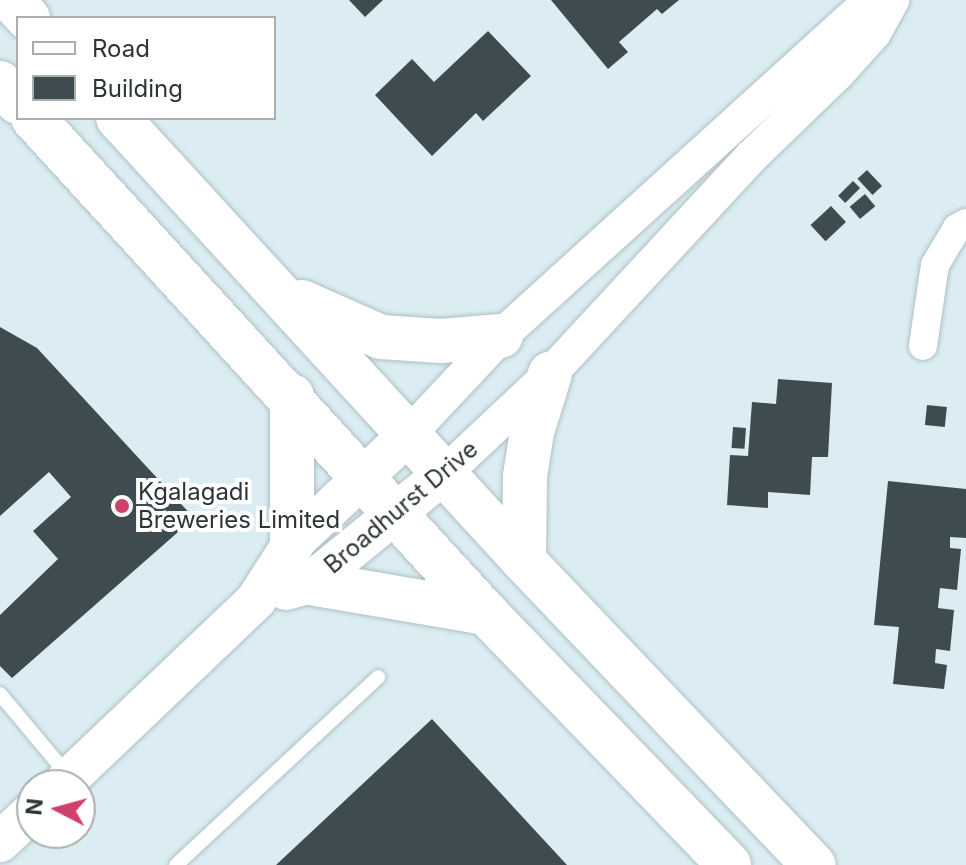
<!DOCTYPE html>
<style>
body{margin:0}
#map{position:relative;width:966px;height:865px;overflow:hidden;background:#dbedf2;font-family:Inter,sans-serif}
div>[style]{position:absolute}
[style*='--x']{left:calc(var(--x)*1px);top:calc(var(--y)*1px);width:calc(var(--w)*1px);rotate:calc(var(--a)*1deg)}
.building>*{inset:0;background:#3e4c50;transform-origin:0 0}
.roads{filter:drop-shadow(0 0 2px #afc0c5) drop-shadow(0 0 2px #afc0c5)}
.service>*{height:14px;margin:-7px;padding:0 7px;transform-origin:7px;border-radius:7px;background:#fff}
.minor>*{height:28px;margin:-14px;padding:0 14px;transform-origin:14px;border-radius:14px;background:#fff}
.tertiary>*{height:34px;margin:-17px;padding:0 17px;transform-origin:17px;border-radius:17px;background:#fff}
.secondary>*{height:40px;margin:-20px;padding:0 20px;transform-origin:20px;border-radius:20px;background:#fff}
.primary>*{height:44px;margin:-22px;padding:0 22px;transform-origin:22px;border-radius:22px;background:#fff}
.dots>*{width:22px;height:22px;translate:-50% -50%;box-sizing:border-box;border:4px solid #fff;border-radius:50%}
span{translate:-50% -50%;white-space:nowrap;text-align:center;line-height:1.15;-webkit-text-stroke:8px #fff;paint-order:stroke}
.poi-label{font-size:24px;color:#2e3537}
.left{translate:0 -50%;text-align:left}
.street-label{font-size:24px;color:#2e3537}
.legend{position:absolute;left:16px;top:16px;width:260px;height:104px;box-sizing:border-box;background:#fff;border:2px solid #abaeaf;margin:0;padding:10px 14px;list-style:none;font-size:24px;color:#2e3537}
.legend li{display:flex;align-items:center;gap:16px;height:40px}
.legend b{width:40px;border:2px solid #abaeaf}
.north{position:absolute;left:16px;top:769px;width:80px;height:80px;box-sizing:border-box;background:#fff;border:2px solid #abaeaf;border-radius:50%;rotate:276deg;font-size:22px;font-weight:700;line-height:32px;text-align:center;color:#2e3537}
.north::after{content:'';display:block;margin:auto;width:28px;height:36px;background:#cf416b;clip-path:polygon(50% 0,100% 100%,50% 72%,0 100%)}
</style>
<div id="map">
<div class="building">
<i style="clip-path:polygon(349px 0,383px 0,365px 17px)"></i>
<i style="clip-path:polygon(551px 0,679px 0,662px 14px,657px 9px,619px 42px,628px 52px,608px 69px)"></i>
<i style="clip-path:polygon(488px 31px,531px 76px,483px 121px,476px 113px,432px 156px,375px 95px,412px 59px,434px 82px)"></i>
<i style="left:867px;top:170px;width:22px;height:13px;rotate:47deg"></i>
<i style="left:853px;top:181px;width:10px;height:21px;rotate:45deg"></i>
<i style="left:865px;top:194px;width:16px;height:20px;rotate:50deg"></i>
<i style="left:831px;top:206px;width:22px;height:28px;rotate:47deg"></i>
<i style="clip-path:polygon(0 327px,37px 348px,194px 518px,12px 678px,0 666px,0 615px,58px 559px,33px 531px,71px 497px,49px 472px,0 516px)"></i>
<i style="clip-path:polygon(778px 379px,832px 383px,828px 457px,812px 457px,810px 495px,768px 492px,768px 508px,727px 505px,730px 455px,748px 456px,752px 402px,776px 404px)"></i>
<i style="left:927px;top:405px;width:20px;height:20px;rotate:6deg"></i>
<i style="left:733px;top:427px;width:13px;height:21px;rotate:4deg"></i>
<i style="clip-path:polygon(888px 481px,966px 489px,966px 538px,950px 537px,950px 548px,961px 549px,957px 590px,940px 588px,938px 608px,954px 610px,950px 651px,936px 649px,935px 663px,947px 665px,944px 689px,893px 684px,899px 627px,874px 625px)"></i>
<i style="clip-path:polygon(432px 719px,567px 865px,276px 865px)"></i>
</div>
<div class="roads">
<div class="service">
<i style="--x:0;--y:694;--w:104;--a:50.1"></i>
<i style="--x:176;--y:865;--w:276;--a:-42.9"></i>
</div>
<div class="minor">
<i style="--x:923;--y:346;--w:82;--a:-81.6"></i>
<i style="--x:935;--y:265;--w:43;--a:-59.3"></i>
<i style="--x:957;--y:228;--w:10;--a:-29"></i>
</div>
<div class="tertiary">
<i style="--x:409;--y:434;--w:134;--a:-46.8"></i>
<i style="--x:501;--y:336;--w:485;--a:-42.2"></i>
<i style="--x:860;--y:10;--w:21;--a:-29"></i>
<i style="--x:445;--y:473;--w:144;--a:-43.3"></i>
<i style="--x:550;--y:374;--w:296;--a:-47.2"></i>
<i style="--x:751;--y:157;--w:120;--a:-44"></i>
<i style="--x:837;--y:74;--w:55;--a:-47.9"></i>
<i style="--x:874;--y:33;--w:38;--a:-61"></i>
</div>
<div class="secondary">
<i style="--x:286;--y:590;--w:25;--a:-16"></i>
<i style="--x:310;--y:583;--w:174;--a:-39.2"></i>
<i style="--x:62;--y:785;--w:268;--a:-43.6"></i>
<i style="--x:256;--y:600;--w:67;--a:-57.3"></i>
<i style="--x:292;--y:544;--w:161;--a:-43.2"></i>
<i style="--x:0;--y:842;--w:44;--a:-43.2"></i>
</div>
<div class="primary">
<i style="--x:11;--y:0;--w:25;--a:47"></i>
<i style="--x:0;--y:83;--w:26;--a:47"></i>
<i style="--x:33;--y:118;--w:671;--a:47.54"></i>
<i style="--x:486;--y:613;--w:350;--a:46"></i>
<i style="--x:118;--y:118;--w:601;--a:47.5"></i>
<i style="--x:524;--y:561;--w:420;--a:46.4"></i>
<i style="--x:302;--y:302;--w:86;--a:23.9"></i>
<i style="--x:381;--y:337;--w:60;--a:3.8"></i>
<i style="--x:441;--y:341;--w:60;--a:-4.8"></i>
<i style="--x:292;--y:396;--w:148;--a:90"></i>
<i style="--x:524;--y:561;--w:85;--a:-89.3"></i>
<i style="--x:525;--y:476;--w:45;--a:-81"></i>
<i style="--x:532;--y:432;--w:61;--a:-72.8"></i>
<i style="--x:310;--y:583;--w:179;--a:9.7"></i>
</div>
</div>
<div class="dots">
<i style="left:122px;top:506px;background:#cf416b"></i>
</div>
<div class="poi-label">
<span class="left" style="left:138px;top:506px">Kgalagadi<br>Breweries Limited</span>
</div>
<div class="street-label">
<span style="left:401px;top:507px;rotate:-40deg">Broadhurst Drive</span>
</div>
<ul class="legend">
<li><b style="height:10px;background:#fff"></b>Road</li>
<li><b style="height:22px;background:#3e4c50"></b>Building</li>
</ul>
<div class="north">N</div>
</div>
